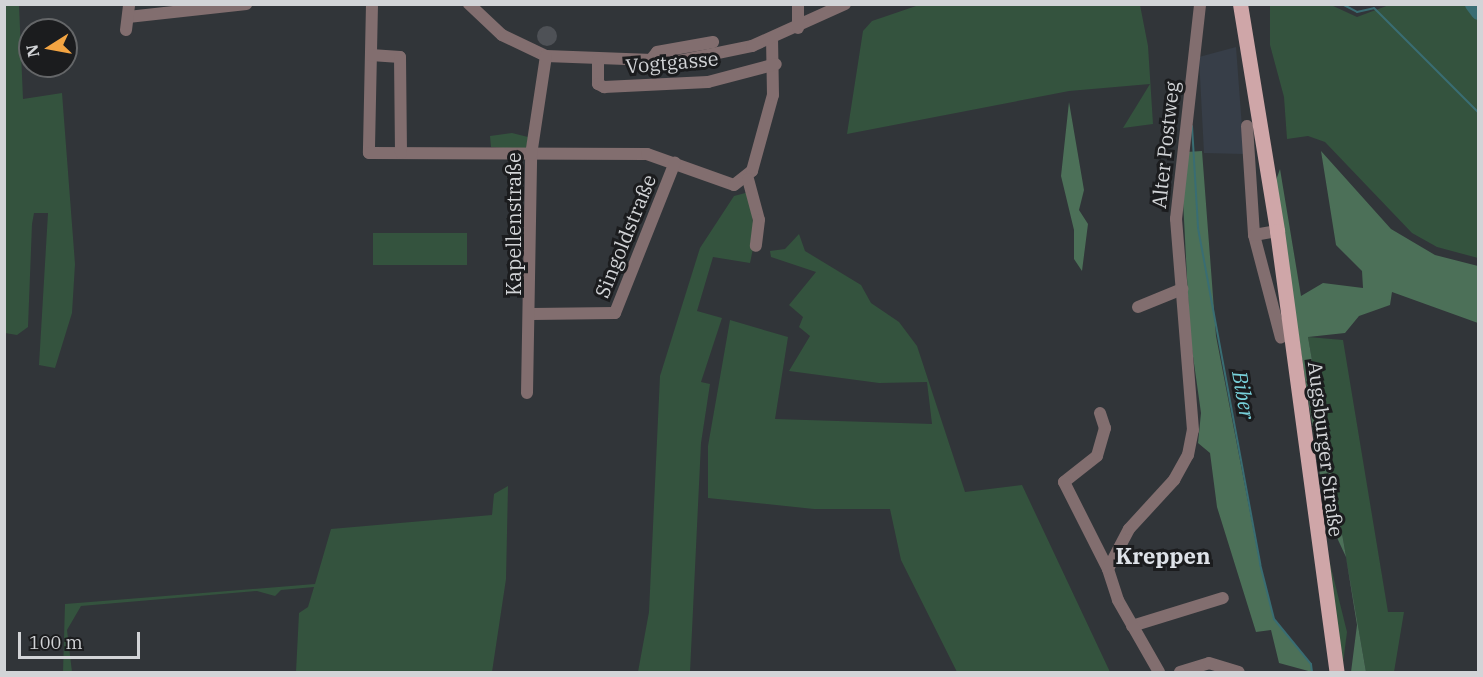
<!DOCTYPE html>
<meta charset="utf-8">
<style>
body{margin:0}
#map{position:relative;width:1483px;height:677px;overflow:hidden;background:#313539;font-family:"IBM Plex Serif",serif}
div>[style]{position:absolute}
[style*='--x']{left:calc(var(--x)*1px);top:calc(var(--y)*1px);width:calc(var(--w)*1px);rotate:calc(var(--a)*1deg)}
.built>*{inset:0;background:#373e48}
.green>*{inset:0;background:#34533e;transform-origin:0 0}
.forest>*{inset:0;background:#4c7058}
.stream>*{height:2px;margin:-1px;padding:0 1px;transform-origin:1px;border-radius:1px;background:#396d73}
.river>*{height:15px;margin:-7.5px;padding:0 7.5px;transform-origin:7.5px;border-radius:7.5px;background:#396d73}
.building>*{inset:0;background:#4e5156}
.round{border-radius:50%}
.minor>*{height:12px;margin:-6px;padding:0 6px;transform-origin:6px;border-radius:6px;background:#826e6f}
.major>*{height:15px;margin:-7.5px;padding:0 7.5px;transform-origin:7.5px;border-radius:7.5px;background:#cfa6a8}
span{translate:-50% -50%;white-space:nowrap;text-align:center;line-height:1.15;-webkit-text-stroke:6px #1b1c1e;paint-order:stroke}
.street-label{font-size:20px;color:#d2d4d7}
.water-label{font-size:21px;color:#78d1da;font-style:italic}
.quarter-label{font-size:22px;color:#dee2e8;font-weight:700}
.frame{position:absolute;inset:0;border:6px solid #d2d4d7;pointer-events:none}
.north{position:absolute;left:18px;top:18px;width:60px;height:60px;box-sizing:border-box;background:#1b1c1e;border:2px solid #646668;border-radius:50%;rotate:259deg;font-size:16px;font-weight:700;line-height:24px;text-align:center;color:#d2d4d7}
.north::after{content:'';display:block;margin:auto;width:21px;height:27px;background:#f3a442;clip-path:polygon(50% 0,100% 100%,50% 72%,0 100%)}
.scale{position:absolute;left:18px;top:632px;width:122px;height:27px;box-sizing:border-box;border:3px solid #d2d4d7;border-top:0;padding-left:8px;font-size:18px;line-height:21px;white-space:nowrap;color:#d2d4d7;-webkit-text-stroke:4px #1b1c1e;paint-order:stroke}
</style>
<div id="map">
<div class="built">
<i style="clip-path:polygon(1236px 47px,1244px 154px,1204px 153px,1199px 57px)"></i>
</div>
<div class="green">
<i style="clip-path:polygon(922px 4px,1140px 5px,1148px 46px,1153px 124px,1123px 128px,1150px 84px,1069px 91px,847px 134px,863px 31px,872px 21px)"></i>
<i style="clip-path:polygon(4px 5px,19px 5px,23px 99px,62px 93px,75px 264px,72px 313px,55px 368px,39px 365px,48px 213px,34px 213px,32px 224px,28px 327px,17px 335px,5px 333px)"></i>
<i style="clip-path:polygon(1270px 5px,1331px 5px,1357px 17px,1389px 5px,1478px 5px,1478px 258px,1437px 247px,1412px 233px,1325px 142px,1308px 136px,1287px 139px,1284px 97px,1270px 45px)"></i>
<i style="clip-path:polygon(512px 133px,528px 137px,526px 150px,491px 147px,490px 136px)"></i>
<i style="clip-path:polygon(749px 192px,755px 239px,750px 263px,713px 257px,697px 311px,722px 318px,701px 382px,710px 384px,701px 443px,690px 672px,638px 672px,649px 612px,660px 376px,700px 248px,734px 196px)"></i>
<i style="left:373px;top:233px;width:94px;height:32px"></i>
<i style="clip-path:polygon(799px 234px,805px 251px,861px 285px,871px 303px,899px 322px,917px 346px,965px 492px,1022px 485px,1110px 672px,957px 672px,901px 560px,890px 509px,814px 509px,708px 498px,708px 446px,730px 320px,788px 337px,775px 419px,932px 424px,927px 382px,879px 383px,789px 371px,810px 336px,799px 327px,803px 317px,789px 305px,816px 272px,771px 257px,770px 251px,785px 249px)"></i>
<i style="clip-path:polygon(1308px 337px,1343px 340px,1388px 612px,1404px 612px,1394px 672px,1366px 672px)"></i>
<i style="clip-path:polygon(508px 486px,506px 579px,492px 672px,296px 672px,299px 613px,308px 607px,314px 587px,281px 590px,275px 596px,257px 591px,81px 606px,67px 630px,72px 672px,63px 672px,65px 604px,315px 584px,331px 529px,492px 515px,494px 494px)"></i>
<i style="clip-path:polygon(1320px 523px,1347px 632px,1343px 663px)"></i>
</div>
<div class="forest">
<i style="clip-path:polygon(1069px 102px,1084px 190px,1079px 210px,1088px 224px,1082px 271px,1074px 259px,1074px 230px,1061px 176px)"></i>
<i style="clip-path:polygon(1202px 151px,1216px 336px,1260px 564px,1274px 619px,1311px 664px,1312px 672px,1279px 663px,1271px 630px,1256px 632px,1217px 507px,1210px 453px,1198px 443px,1201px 413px,1190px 335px,1182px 181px,1186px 152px)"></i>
<i style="clip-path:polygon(1321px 151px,1391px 229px,1435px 255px,1478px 266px,1478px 323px,1392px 292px,1390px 305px,1359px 316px,1345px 333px,1308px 337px,1366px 672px,1351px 672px,1357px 625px,1346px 557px,1326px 514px,1275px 183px,1280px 169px,1301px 296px,1323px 283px,1363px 288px,1362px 271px,1336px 245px)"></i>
</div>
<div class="stream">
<i style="--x:1342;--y:4;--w:17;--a:28"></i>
<i style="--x:1357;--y:12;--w:17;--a:-13"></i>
<i style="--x:1374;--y:8;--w:147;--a:45"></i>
<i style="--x:1192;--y:126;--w:102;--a:86.6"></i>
<i style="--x:1198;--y:228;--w:342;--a:79.5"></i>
<i style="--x:1260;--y:564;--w:57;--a:75.7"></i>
<i style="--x:1274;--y:619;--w:58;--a:50.6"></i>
<i style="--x:1311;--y:664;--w:8;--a:83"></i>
</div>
<div class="river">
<i style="--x:1472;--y:4;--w:10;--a:53"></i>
</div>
<div class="building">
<i class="round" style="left:537px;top:26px;width:20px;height:20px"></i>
</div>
<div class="minor">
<i style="--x:372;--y:4;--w:149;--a:91.2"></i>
<i style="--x:369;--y:153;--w:278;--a:0.2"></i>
<i style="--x:647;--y:154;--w:92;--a:19.6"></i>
<i style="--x:734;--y:185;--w:23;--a:-38"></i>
<i style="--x:752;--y:171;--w:79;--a:-74.6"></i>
<i style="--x:773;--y:95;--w:57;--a:-91"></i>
<i style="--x:469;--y:4;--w:45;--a:43.2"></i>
<i style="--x:502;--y:35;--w:49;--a:25.5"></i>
<i style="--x:546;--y:56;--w:133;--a:2.2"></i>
<i style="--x:679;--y:61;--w:75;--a:-11.6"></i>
<i style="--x:752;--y:46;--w:102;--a:-24.3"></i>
<i style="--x:128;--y:17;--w:119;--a:-6.3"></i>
<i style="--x:798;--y:28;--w:24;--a:-90"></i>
<i style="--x:126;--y:30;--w:26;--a:-83"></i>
<i style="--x:371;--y:55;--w:29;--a:4"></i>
<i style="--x:400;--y:57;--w:96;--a:89.4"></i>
<i style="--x:598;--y:59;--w:25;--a:90"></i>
<i style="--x:598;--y:84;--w:7;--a:27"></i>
<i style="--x:604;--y:87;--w:104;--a:-2.8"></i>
<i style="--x:708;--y:82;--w:70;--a:-14.8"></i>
<i style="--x:650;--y:61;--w:11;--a:-52"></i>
<i style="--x:657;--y:52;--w:57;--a:-10.1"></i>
<i style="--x:1247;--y:126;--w:109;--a:86.3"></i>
<i style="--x:1254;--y:235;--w:106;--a:75.3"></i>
<i style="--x:748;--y:179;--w:42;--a:75"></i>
<i style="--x:759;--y:220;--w:26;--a:97"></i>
<i style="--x:1254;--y:235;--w:23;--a:-10"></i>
<i style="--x:1138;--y:307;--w:48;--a:-22.2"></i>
<i style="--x:532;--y:314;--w:83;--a:-0.7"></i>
<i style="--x:615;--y:313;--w:162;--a:-68.3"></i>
<i style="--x:527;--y:393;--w:238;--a:-89"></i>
<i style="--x:531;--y:155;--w:100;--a:-81.4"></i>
<i style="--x:1100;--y:413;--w:16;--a:72"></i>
<i style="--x:1105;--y:428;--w:29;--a:106"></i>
<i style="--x:1097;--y:456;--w:42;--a:141.8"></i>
<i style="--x:1064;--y:482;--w:97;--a:63.2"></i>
<i style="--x:1132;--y:626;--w:95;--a:-17.1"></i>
<i style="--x:1159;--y:672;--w:83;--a:-119.7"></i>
<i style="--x:1118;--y:600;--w:33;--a:-108"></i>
<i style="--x:1108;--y:569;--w:45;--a:-62.3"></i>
<i style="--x:1129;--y:529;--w:67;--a:-47.4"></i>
<i style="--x:1174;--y:480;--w:29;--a:-61"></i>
<i style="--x:1188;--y:455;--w:25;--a:-79"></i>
<i style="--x:1193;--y:430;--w:212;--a:-94.6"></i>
<i style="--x:1176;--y:219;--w:216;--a:-83.6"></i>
<i style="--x:1180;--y:672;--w:30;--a:-17"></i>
<i style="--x:1209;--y:663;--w:31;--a:17"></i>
</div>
<div class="major">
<i style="--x:1240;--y:4;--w:230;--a:80.7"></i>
<i style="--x:1277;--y:231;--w:445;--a:82.3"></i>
</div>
<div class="street-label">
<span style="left:672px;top:62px;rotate:-5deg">Vogtgasse</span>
<span style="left:1165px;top:145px;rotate:-84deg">Alter Postweg</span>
<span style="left:513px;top:224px;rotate:-90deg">Kapellenstraße</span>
<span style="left:625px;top:236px;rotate:-68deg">Singoldstraße</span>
<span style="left:1326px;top:449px;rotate:83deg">Augsburger Straße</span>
</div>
<div class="water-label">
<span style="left:1244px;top:395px;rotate:80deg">Biber</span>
</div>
<div class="quarter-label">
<span style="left:1163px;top:556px">Kreppen</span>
</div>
<div class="frame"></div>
<div class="north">N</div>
<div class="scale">100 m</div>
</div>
